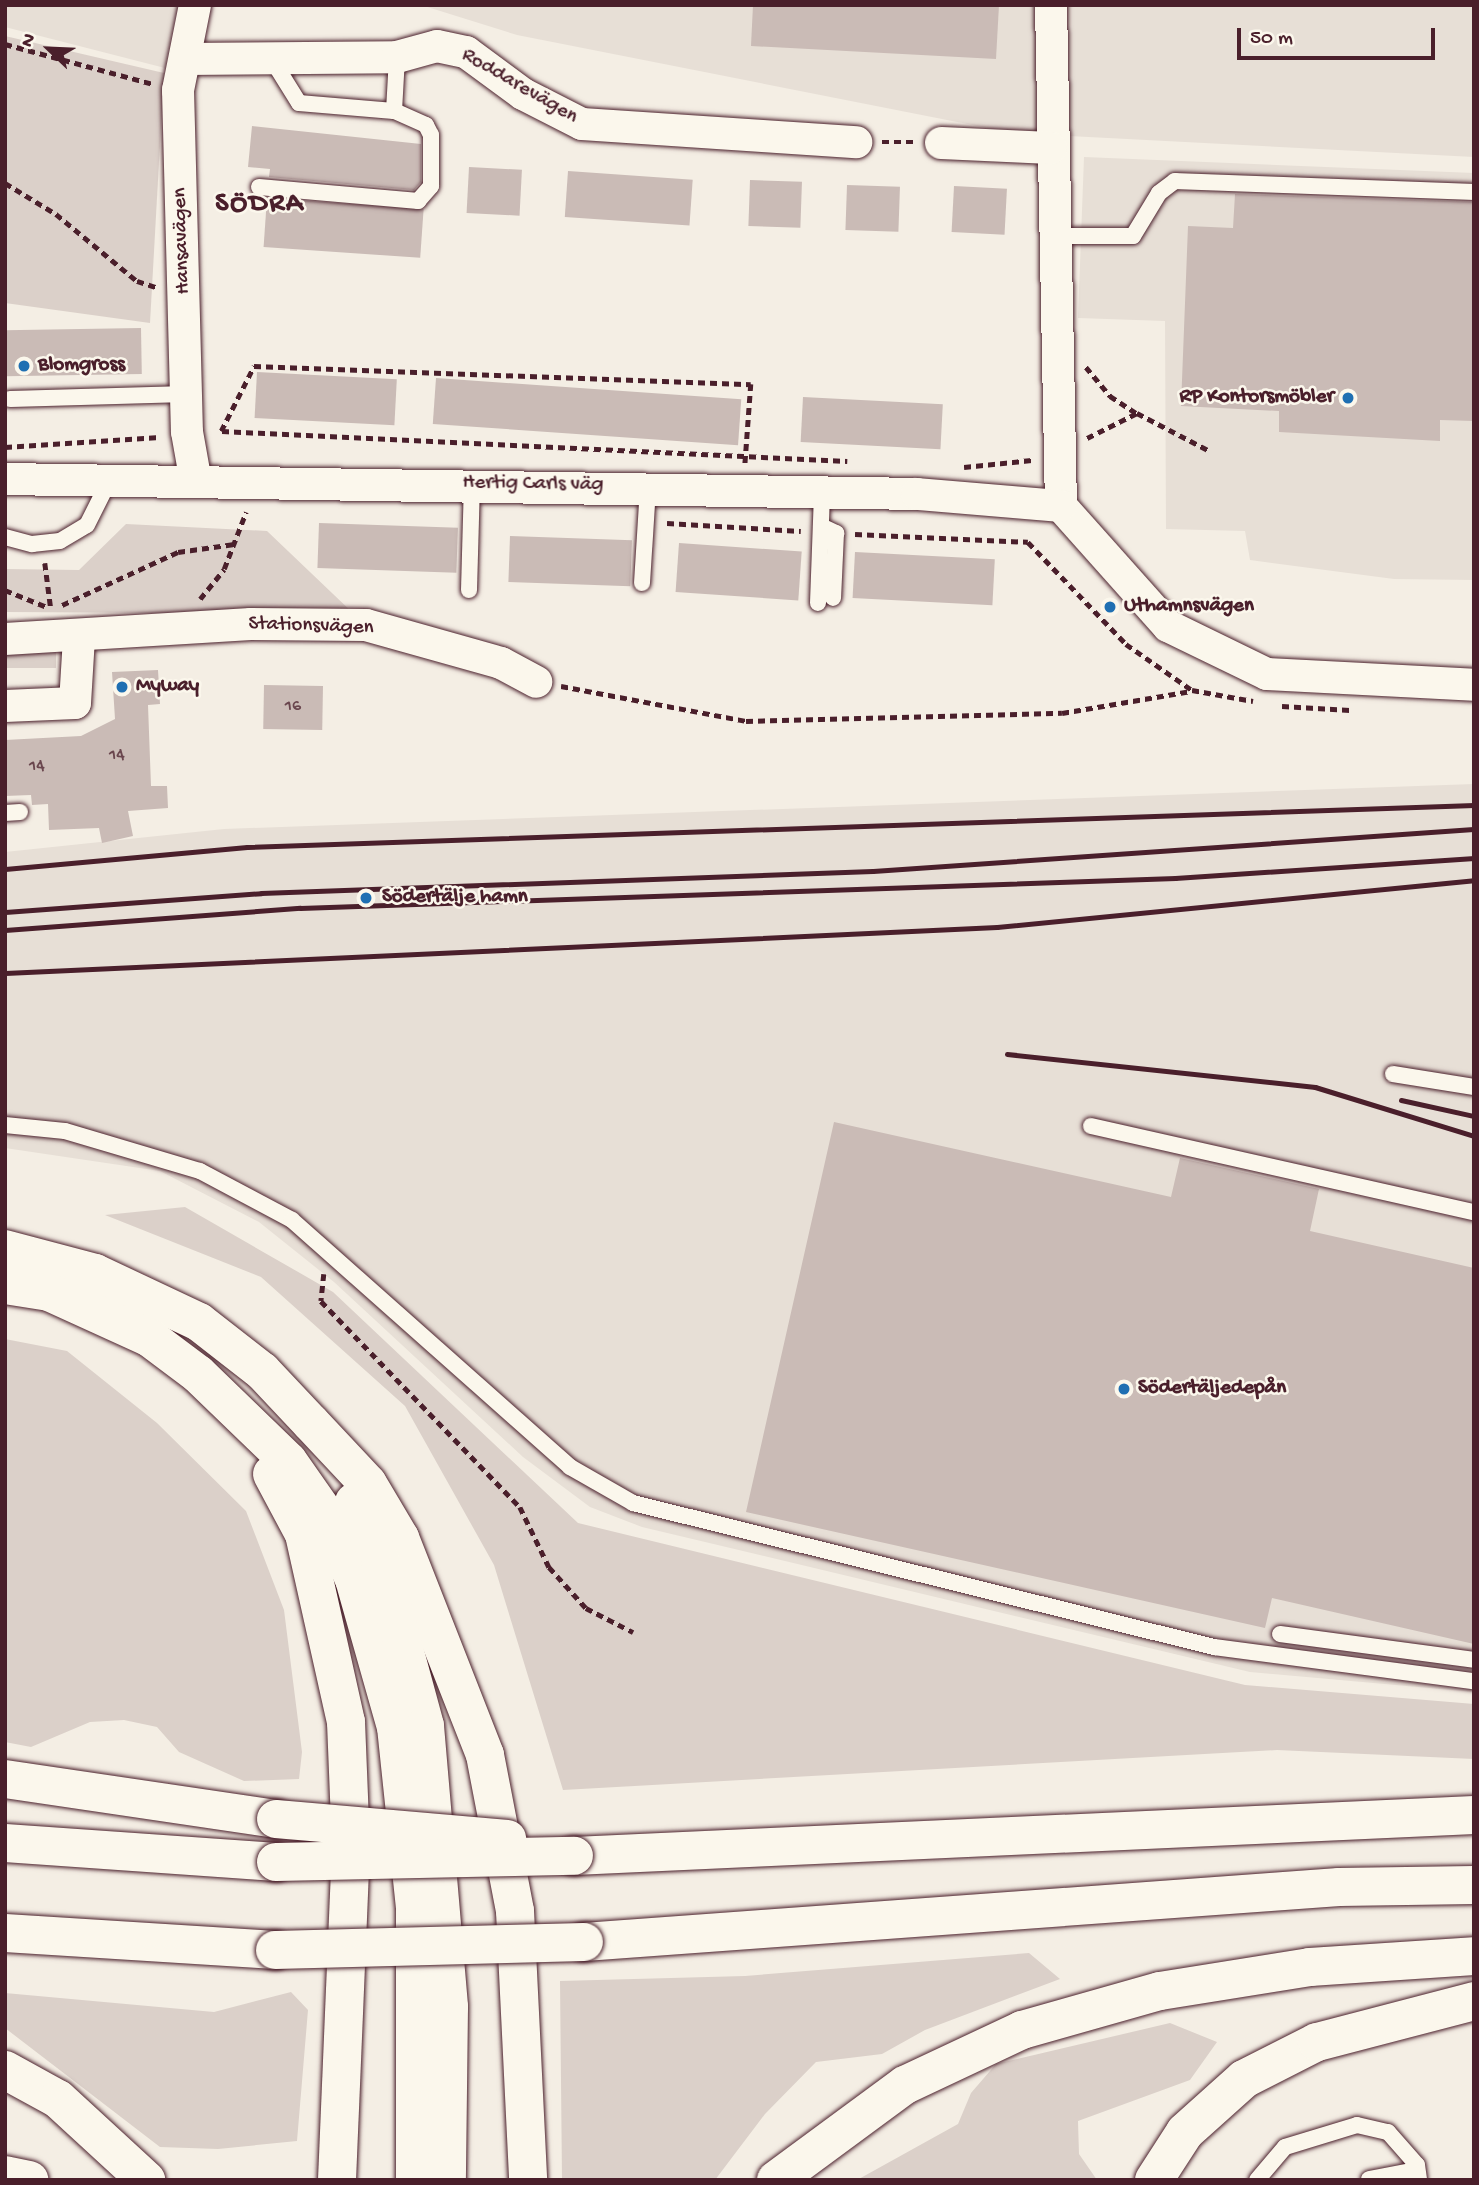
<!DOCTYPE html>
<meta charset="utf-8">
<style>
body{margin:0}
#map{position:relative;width:1479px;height:2185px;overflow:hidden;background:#f4eee4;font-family:"Gochi Hand",sans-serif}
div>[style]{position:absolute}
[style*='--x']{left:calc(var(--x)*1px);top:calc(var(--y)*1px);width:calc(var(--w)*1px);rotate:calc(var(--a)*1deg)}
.built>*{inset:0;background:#e7dfd6}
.green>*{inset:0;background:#dbd0c9;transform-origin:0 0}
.building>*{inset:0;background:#cabbb6;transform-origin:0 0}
.path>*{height:4.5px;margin-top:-2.25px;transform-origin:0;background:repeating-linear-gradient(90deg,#4a1f2b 0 7px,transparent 0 12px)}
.roads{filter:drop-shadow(0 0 2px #4a1f2b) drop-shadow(0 0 2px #4a1f2b)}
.lane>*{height:16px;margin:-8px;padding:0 8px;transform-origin:8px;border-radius:8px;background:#fbf7ec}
.street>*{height:32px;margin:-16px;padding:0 16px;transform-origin:16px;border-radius:16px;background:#fbf7ec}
.highway>*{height:38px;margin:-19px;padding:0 19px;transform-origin:19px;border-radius:19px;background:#fbf7ec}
.rail>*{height:5px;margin:-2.5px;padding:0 2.5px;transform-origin:2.5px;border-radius:2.5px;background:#4a1f2b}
.bridges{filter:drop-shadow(0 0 2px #4a1f2b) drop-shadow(0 0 2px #4a1f2b)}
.highway-bridge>*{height:38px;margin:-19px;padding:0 19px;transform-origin:19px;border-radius:19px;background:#fbf7ec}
.dots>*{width:19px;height:19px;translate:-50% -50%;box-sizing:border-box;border:4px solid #fbf7ec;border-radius:50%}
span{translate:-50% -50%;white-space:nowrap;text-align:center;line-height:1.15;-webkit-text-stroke:5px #fbf7ec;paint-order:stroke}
.number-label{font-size:18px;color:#6a464e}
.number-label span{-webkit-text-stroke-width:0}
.street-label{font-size:21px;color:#4a1f2b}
.poi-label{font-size:21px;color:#4a1f2b;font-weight:700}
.left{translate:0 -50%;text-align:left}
.right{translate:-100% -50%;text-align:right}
.district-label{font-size:28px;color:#4a1f2b;font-weight:700;letter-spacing:2px}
.frame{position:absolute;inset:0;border:7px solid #4a1f2b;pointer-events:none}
.north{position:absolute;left:14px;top:14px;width:70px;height:70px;-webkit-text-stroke:5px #fbf7ec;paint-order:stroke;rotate:293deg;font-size:19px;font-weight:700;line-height:28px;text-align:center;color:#4a1f2b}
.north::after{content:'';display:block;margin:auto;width:24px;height:32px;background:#4a1f2b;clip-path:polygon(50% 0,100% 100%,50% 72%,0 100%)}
.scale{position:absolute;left:1237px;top:28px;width:198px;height:32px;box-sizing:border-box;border:4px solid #4a1f2b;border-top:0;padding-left:9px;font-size:21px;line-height:24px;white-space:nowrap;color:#4a1f2b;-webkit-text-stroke:5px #fbf7ec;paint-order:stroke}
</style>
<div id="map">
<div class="built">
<i style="clip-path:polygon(5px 5px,178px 5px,165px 68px,5px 27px)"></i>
<i style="clip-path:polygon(421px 5px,1474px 5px,1474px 157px,1013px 133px,517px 35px)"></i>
<i style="clip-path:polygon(1084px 157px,1474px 173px,1474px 580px,1394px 579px,1250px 560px,1245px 531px,1166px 529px,1165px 321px,1078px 318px)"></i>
<i style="clip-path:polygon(1474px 784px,1474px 1692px,1250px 1672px,642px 1527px,590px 1507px,523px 1457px,334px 1282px,259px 1222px,160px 1171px,5px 1148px,5px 852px,224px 829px)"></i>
</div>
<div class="green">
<i style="clip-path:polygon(5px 36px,164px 73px,150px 323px,5px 303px)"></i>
<i style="clip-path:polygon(126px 524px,267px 531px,354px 614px,5px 612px,5px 569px,79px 570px)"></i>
<i style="left:56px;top:648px;width:20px;height:51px;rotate:90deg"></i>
<i style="clip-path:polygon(185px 1207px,333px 1292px,578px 1523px,1245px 1685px,1474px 1704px,1474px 1759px,1277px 1750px,563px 1790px,494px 1565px,405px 1406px,261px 1277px,105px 1215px)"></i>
<i style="clip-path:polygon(5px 1339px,67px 1351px,157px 1423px,246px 1511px,284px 1610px,302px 1752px,299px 1779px,244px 1781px,179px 1752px,157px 1727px,124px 1720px,90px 1722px,31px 1747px,5px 1742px)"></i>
<i style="clip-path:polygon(1029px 1953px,1060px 1979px,925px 2030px,882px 2054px,816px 2062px,765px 2114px,715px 2180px,562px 2180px,560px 1981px,745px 1976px)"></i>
<i style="clip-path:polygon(291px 1992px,308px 2010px,297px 2141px,218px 2149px,160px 2147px,5px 2028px,5px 1993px,214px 2012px)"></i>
<i style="clip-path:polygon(1170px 2023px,1217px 2042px,1190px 2080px,1078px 2121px,1079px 2154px,1097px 2180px,857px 2180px,958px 2124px,971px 2093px,996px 2064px)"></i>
</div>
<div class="building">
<i style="clip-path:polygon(753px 5px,999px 5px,996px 59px,751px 46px)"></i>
<i style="clip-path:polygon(252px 126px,421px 144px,421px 182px,414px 190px,269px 177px,270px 169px,248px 167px)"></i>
<i style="left:469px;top:167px;width:53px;height:46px;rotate:3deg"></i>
<i style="left:568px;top:171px;width:125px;height:46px;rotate:4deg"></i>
<i style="left:750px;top:180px;width:52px;height:46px;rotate:2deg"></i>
<i style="left:847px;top:185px;width:53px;height:45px;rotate:2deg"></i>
<i style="left:954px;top:186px;width:53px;height:46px;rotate:3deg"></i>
<i style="clip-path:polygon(1235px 194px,1474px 202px,1474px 421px,1440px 420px,1440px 441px,1279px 432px,1279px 411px,1181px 406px,1188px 226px,1233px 228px)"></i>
<i style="left:267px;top:198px;width:157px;height:49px;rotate:4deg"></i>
<i style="left:141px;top:328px;width:46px;height:136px;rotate:89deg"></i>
<i style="left:257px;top:372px;width:140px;height:46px;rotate:3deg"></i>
<i style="left:436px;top:378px;width:306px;height:46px;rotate:4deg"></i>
<i style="left:803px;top:397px;width:140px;height:45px;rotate:3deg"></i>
<i style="left:319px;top:523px;width:139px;height:45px;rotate:2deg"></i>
<i style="left:510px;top:536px;width:122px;height:46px;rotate:2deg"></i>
<i style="left:679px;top:543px;width:123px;height:49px;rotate:4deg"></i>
<i style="left:855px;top:552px;width:140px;height:46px;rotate:3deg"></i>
<i style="clip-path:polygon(158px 670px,160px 704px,148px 705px,151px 786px,167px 786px,168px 808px,128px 811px,133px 836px,102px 843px,99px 828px,49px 830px,48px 804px,32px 805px,31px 795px,5px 796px,5px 740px,81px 736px,115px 719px,112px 672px)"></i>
<i style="left:264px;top:685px;width:59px;height:44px;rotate:1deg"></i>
<i style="clip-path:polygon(834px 1122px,1171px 1197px,1180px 1158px,1319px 1189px,1310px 1231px,1474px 1268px,1474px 1644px,1272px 1598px,1265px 1628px,746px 1512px)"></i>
</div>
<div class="path">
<i style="--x:5;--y:44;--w:153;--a:15.1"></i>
<i style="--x:882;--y:142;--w:33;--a:0"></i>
<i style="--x:5;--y:183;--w:60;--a:31.3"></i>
<i style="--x:56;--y:214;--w:105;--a:39.6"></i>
<i style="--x:137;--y:281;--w:20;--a:18"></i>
<i style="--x:1086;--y:367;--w:38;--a:50"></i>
<i style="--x:1110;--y:396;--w:31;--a:33"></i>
<i style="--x:221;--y:431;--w:73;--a:-63.1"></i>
<i style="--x:254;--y:366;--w:497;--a:2.1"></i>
<i style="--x:751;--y:384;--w:81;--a:94.2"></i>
<i style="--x:222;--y:431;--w:626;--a:2.75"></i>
<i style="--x:1087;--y:438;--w:56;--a:-26.6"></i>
<i style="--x:1137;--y:413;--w:80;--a:27.5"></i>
<i style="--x:5;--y:447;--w:155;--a:-3.7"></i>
<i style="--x:964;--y:467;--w:68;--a:-5.9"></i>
<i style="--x:667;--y:523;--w:134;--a:3.4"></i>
<i style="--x:855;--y:534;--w:173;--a:2.6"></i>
<i style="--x:1028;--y:542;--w:141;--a:46.1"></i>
<i style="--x:1126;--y:644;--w:80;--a:34.9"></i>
<i style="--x:1192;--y:690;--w:62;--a:10.2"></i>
<i style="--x:45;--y:563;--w:46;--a:82.6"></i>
<i style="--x:5;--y:590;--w:45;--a:22"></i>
<i style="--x:200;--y:599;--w:38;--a:-51"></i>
<i style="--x:224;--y:569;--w:61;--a:-68.9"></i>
<i style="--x:62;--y:605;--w:128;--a:-24.6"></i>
<i style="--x:178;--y:552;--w:57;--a:-8.1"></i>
<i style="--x:561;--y:686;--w:188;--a:10.7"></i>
<i style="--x:746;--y:721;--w:316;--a:-1.5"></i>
<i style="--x:1062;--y:713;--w:131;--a:-9.7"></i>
<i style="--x:1282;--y:706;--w:68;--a:3.4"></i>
<i style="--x:324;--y:1274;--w:27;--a:96"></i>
<i style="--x:321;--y:1301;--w:286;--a:46"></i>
<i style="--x:520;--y:1507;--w:67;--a:64.2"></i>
<i style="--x:549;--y:1567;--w:55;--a:47.9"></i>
<i style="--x:586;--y:1608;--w:53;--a:27.1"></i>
</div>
<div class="roads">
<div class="lane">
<i style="--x:271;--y:58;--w:53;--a:58.1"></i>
<i style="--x:299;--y:103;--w:95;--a:4.8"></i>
<i style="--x:394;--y:111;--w:54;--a:-86.8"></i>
<i style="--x:259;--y:187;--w:160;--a:5"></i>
<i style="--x:418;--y:201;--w:20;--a:-49"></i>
<i style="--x:431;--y:186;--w:51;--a:-90"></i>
<i style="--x:431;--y:135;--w:11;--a:-117"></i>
<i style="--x:426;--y:125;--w:35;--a:-156"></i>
<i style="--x:1054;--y:236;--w:79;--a:0"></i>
<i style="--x:1133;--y:236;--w:50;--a:-58.8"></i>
<i style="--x:1159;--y:193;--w:20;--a:-37"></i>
<i style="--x:1175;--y:181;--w:299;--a:2.1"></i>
<i style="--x:10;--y:399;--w:177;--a:-1.6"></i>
<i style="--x:821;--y:526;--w:17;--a:25"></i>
<i style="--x:836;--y:533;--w:65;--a:92.6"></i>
<i style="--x:5;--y:537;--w:28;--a:15"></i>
<i style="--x:32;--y:544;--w:28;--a:-6"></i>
<i style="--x:60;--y:541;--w:31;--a:-31"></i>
<i style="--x:87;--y:525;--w:54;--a:-63.4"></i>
<i style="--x:642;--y:583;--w:95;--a:-86.4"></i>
<i style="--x:469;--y:590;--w:106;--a:-88.4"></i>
<i style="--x:818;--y:603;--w:111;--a:-87.9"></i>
<i style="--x:5;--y:813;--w:15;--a:-4"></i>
<i style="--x:1393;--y:1074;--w:82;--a:9.1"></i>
<i style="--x:5;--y:1125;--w:60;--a:5.7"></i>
<i style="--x:65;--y:1131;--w:141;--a:16.5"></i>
<i style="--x:200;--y:1171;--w:104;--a:28"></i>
<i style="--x:292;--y:1220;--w:372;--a:41.6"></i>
<i style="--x:570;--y:1467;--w:73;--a:29.7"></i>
<i style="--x:633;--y:1503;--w:599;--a:13.92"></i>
<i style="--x:1214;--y:1647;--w:262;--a:7.5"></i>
<i style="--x:1091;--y:1126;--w:393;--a:12.7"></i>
<i style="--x:1280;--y:1634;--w:196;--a:7.6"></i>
<i style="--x:1369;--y:2179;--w:49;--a:-10.6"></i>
<i style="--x:1257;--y:2180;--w:43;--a:-49.7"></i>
<i style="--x:1285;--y:2147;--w:75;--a:-17"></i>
<i style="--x:1357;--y:2125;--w:32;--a:13"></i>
<i style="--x:1388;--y:2132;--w:44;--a:48.7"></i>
<i style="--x:1417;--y:2165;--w:15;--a:82"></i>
</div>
<div class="street">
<i style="--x:195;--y:5;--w:87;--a:101.3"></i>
<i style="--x:178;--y:90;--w:342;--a:88.5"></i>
<i style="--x:187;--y:432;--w:46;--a:79.9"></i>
<i style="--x:1051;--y:5;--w:501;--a:88.86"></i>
<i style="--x:1061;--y:506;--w:161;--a:48.3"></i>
<i style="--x:1168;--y:626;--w:110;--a:25.9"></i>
<i style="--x:1267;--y:674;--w:207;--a:3"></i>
<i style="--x:185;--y:59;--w:212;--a:-0.5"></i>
<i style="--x:397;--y:57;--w:41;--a:-15.4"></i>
<i style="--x:437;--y:46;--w:30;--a:12"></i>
<i style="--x:466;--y:52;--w:71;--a:36.4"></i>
<i style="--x:523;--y:94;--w:66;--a:27"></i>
<i style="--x:582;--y:124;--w:275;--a:3.8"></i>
<i style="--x:941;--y:143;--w:110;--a:2.6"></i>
<i style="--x:5;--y:479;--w:912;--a:0.94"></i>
<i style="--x:917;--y:494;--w:144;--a:4.8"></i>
<i style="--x:5;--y:639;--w:246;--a:-3.5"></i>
<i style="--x:251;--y:624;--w:115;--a:0.5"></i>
<i style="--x:366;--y:625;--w:140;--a:15.7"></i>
<i style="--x:501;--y:663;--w:40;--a:28"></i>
<i style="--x:5;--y:706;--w:70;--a:-2.5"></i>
<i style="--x:75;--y:703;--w:66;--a:-86.5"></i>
</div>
<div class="highway">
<i style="--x:5;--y:1249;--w:93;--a:14.9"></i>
<i style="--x:95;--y:1273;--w:115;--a:25.2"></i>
<i style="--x:199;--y:1322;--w:80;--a:37.9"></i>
<i style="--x:262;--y:1371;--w:71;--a:46.7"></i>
<i style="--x:311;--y:1423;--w:83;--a:46.9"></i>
<i style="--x:368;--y:1484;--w:63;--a:59.3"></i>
<i style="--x:400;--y:1538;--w:233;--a:68.6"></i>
<i style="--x:485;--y:1755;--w:159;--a:79.1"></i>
<i style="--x:515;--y:1911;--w:269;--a:87.2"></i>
<i style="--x:5;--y:1285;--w:45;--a:9"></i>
<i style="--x:49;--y:1292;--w:111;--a:24.5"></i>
<i style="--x:150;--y:1338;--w:60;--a:36.9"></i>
<i style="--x:198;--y:1374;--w:125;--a:44"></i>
<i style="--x:288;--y:1461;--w:61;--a:55"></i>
<i style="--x:323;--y:1511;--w:75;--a:65.5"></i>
<i style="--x:354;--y:1579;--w:154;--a:74.2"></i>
<i style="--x:396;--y:1727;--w:183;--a:84"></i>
<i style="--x:415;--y:1909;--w:271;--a:90"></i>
<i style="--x:272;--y:1474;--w:68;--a:61.9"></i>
<i style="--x:304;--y:1534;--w:193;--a:77.4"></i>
<i style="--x:346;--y:1722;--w:124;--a:87.7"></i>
<i style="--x:351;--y:1846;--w:334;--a:92.4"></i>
<i style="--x:354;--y:1502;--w:64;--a:65.9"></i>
<i style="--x:380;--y:1560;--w:172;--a:74.8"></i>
<i style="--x:425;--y:1726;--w:282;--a:85.1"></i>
<i style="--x:449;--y:2007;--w:173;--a:90.7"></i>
<i style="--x:5;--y:1779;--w:274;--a:8.4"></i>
<i style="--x:5;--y:1843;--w:272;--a:4"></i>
<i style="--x:574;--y:1856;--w:901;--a:-2.61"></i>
<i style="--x:5;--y:1933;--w:271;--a:3.6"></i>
<i style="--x:584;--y:1942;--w:757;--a:-4.17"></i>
<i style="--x:1339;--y:1887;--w:135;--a:-0.8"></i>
<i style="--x:5;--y:2070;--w:60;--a:28.7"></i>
<i style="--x:58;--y:2099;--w:120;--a:42.6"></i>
<i style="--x:5;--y:2175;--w:25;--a:12"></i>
<i style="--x:776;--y:2180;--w:160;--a:-36.4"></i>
<i style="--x:905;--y:2085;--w:129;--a:-25.2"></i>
<i style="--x:1022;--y:2030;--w:143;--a:-15.8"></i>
<i style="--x:1160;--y:1991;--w:152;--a:-9.1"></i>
<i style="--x:1310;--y:1967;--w:164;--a:-3.8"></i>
<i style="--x:1154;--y:2180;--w:57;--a:-57.1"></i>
<i style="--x:1185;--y:2132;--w:79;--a:-41.9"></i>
<i style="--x:1244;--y:2079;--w:82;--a:-26.9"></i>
<i style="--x:1317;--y:2042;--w:162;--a:-14.6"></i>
</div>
</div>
<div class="rail">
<i style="--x:5;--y:869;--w:243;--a:-5.2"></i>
<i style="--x:247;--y:847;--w:1228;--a:-1.96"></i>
<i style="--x:5;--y:912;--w:257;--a:-4.2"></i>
<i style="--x:261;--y:893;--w:612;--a:-2.06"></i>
<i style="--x:873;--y:871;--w:602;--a:-4"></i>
<i style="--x:5;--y:930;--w:296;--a:-4.3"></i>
<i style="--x:300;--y:908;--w:876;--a:-1.96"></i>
<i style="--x:1175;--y:878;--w:300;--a:-3.8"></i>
<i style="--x:5;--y:973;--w:993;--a:-2.65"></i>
<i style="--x:997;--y:927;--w:479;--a:-5.6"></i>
<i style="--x:1007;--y:1054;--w:310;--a:6.1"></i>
<i style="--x:1315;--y:1087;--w:166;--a:17.1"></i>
<i style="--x:1401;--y:1100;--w:75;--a:12.4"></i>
</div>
<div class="bridges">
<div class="highway-bridge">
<i style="--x:276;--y:1819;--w:232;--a:4.9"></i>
<i style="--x:276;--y:1862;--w:298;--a:-1.2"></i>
<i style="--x:275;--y:1950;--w:309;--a:-1.5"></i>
</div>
</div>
<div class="dots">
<i style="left:24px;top:366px;background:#1f6fb2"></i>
<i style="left:1348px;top:398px;background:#1f6fb2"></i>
<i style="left:1110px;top:607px;background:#1f6fb2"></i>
<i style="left:122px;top:687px;background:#1f6fb2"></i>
<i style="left:366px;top:898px;background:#1f6fb2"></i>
<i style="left:1124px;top:1389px;background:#1f6fb2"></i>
</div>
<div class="number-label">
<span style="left:293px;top:707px">16</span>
<span style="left:117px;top:756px">14</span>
<span style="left:37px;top:767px">14</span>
</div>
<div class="street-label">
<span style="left:519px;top:87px;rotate:30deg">Roddarevägen</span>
<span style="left:183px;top:241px;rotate:-92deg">Hansavägen</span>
<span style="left:533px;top:485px;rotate:1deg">Hertig Carls väg</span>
<span style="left:311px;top:627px;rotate:2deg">Stationsvägen</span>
</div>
<div class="poi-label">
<span class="left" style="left:38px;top:366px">Blomgross</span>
<span class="right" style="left:1334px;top:398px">RP Kontorsmöbler</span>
<span class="left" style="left:1124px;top:607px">Uthamnsvägen</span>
<span class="left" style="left:136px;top:687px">Myway</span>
<span class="left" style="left:382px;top:898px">Södertälje hamn</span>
<span class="left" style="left:1138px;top:1389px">Södertäljedepån</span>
</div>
<div class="district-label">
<span style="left:260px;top:205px">SÖDRA</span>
</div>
<div class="frame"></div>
<div class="north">N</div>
<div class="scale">50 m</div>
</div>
